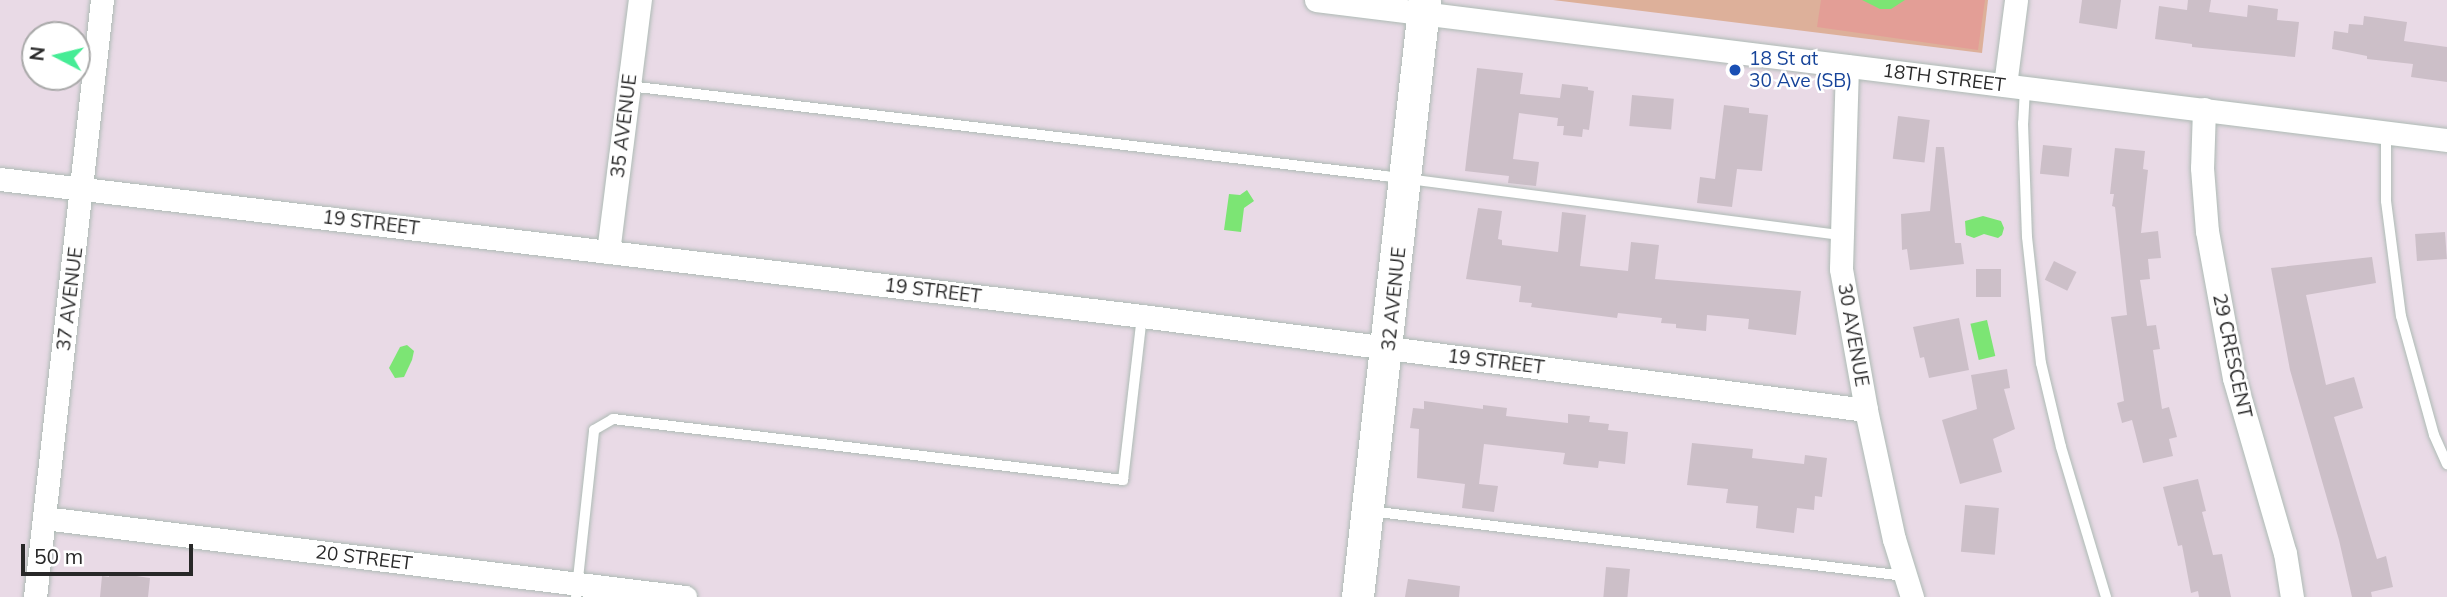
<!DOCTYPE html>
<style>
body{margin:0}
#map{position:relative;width:2447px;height:597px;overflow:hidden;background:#e9dae6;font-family:Mulish,sans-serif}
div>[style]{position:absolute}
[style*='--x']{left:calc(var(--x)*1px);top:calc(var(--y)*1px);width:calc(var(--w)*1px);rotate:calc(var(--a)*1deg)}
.green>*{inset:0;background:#ddb09a}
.pitch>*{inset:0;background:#e39e96}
.water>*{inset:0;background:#7ce574;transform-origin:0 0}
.building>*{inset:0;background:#ccbfc8;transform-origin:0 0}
.roads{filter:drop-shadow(0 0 2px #aebbb5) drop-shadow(0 0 2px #aebbb5)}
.lane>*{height:10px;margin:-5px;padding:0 5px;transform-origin:5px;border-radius:5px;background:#fff}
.street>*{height:23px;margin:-11.5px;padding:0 11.5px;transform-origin:11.5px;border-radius:11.5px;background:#fff}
.secondary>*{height:32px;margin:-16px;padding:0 16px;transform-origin:16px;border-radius:16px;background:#fff}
.dots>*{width:19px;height:19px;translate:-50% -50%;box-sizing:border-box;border:4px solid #fff;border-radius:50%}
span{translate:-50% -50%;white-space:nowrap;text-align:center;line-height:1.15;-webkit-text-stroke:5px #fff;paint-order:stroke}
.transit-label{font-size:19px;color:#164399}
.left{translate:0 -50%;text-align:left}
.street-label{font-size:19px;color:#282828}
.north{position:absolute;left:21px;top:21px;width:70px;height:70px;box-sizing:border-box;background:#fff;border:2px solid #a9a9a9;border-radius:50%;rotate:277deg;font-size:19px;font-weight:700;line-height:28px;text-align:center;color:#282828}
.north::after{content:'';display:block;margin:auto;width:24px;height:32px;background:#45ec95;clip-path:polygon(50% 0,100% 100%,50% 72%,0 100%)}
.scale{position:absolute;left:21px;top:544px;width:172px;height:32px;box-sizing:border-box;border:4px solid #282828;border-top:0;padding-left:9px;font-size:21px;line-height:24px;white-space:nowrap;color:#282828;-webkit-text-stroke:5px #fff;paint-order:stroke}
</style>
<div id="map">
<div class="green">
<i style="clip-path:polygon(1553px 0,1988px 0,1982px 53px)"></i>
</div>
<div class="pitch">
<i style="clip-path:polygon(1821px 0,1985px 0,1978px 50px,1817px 27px)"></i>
</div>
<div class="water">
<i style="clip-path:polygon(1862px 0,1905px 0,1891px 9px,1880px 9px)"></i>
<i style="clip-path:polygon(1247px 190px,1254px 201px,1244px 208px,1241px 232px,1224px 230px,1229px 194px,1240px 195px)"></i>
<i style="clip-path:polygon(1983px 216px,2001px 221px,2004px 228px,2002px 235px,1998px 238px,1984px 234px,1974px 238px,1966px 235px,1965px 221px)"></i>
<i style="left:1987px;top:320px;width:37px;height:17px;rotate:77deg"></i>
<i style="clip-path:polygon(407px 345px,414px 351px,412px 360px,404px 377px,395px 378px,389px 368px,400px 347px)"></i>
</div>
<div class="building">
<i style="clip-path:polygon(2082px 0,2121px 0,2117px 29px,2079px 23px)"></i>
<i style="clip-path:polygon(2188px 0,2211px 0,2209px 12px,2247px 17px,2248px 5px,2278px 9px,2277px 20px,2299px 22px,2295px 57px,2192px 47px,2192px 44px,2155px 39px,2159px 6px,2187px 10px)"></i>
<i style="clip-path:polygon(2364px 16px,2407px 22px,2404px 41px,2447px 47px,2447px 82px,2411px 77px,2413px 64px,2367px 59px,2367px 56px,2332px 49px,2334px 31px,2348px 33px,2349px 24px,2363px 25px)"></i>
<i style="clip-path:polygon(1477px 68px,1523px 73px,1520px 94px,1560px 98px,1562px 84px,1588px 87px,1588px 90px,1594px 91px,1589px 130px,1583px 129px,1582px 137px,1563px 135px,1564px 126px,1557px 126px,1558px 118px,1519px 113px,1513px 159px,1539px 162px,1536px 186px,1508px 183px,1509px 176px,1465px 171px)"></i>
<i style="left:1632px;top:95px;width:42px;height:31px;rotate:5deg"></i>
<i style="clip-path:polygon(1724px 105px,1749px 108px,1749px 113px,1768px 115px,1762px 171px,1737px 169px,1732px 207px,1697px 203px,1700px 177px,1715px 179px)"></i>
<i style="left:1898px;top:116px;width:32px;height:43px;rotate:7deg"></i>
<i style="left:2043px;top:145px;width:29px;height:29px;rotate:6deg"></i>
<i style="clip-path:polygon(1936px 147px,1944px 147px,1955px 243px,1961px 243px,1964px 264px,1910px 270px,1907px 249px,1902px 250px,1901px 214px,1930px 211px)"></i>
<i style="clip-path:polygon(2115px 148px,2145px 151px,2143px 169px,2148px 170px,2141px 233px,2158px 231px,2161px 258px,2148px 259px,2150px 279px,2140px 280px,2147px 326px,2156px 325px,2160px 349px,2153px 350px,2162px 409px,2169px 407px,2177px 437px,2169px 439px,2173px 456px,2143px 463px,2132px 420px,2122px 423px,2117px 403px,2124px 401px,2111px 317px,2127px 315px,2115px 207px,2112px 206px,2114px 194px,2110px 194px)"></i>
<i style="clip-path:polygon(1478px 208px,1502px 211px,1498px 239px,1502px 240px,1502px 245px,1558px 252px,1562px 212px,1586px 215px,1580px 266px,1628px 271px,1631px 242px,1659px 245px,1655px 279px,1801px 291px,1796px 335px,1748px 329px,1749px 319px,1707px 315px,1706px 331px,1676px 328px,1676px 324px,1661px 323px,1662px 318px,1618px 313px,1617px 318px,1531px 307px,1532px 303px,1519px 302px,1521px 286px,1466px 279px)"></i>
<i style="left:2445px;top:232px;width:27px;height:30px;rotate:86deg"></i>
<i style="clip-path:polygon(2372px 257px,2376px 283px,2306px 295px,2326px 385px,2354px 377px,2363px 408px,2334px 417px,2377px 559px,2386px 556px,2393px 587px,2371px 592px,2372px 597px,2352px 597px,2339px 540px,2290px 370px,2271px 268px)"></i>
<i style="left:2054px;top:261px;width:25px;height:21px;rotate:26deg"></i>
<i style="left:1976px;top:269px;width:25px;height:28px"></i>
<i style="clip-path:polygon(1959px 318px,1969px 370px,1929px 378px,1924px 357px,1920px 358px,1913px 327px)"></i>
<i style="clip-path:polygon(2007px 369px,2010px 388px,2004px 389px,2015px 429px,1993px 439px,2002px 472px,1960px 484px,1942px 420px,1977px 409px,1971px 375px)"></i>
<i style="clip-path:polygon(1424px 401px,1483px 409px,1483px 405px,1507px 408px,1506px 416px,1568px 423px,1568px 414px,1590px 416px,1589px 422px,1609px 424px,1608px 430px,1628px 432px,1625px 464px,1599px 461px,1598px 468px,1568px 465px,1563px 464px,1565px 453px,1484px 444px,1479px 484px,1498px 486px,1494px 512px,1462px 508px,1465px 484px,1417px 478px,1419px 429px,1410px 428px,1413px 408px,1424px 409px)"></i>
<i style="clip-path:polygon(1692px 443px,1753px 449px,1752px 458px,1804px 464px,1805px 455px,1827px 458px,1822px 497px,1815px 496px,1814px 510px,1797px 508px,1794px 533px,1756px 528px,1758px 506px,1726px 503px,1728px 489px,1687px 485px)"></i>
<i style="clip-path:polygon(2198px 479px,2206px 511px,2202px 512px,2213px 555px,2222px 554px,2231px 597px,2199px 597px,2198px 591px,2191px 593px,2182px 545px,2178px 546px,2163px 487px)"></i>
<i style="left:1965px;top:505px;width:34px;height:47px;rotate:5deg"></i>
<i style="left:1606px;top:567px;width:24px;height:30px;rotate:5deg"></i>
<i style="clip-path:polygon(109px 572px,150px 578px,148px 597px,100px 597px,102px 576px,109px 577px)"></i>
<i style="clip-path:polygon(1408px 579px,1460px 586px,1459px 597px,1405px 597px)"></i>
</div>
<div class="roads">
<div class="lane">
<i style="--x:629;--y:86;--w:761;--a:6.79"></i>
<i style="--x:1385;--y:176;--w:460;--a:7.4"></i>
<i style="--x:2025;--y:88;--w:35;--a:93"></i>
<i style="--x:2023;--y:123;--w:114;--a:88"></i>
<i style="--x:2027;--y:237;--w:127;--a:83.7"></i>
<i style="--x:2041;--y:363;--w:86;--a:76.6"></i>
<i style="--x:2061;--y:447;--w:157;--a:73.3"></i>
<i style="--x:2386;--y:133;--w:68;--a:90"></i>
<i style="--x:2386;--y:201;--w:116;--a:82.6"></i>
<i style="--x:2401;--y:316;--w:123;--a:74.5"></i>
<i style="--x:2434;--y:435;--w:32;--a:66"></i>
<i style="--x:1370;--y:511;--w:539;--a:6.93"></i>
<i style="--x:576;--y:597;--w:168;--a:-83.8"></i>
<i style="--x:594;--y:430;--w:22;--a:-30"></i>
<i style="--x:613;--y:419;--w:514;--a:6.82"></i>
<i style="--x:1123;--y:480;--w:165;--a:-83.4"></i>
</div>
<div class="street">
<i style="--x:1316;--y:0;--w:1140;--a:7.06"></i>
<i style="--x:1847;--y:66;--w:203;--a:91.7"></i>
<i style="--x:1841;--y:269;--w:143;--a:79.9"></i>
<i style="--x:1866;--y:410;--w:132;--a:77.8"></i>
<i style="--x:1894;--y:539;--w:61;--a:72.8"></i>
<i style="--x:2005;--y:85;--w:86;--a:-82.6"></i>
<i style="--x:2204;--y:109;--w:59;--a:91.9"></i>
<i style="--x:2202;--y:168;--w:63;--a:85.5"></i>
<i style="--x:2207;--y:231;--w:149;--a:79.6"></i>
<i style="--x:2234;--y:378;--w:182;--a:73.8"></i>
<i style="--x:2285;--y:553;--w:45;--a:81"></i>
<i style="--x:0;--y:179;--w:1150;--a:6.84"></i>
<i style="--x:1142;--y:316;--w:730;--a:7.4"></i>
<i style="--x:608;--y:252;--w:254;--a:-82.8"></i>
<i style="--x:44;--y:518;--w:646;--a:7.03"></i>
<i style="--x:35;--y:597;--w:601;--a:-83.6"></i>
</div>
<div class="secondary">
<i style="--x:1358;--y:597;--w:601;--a:-83.6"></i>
</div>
</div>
<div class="dots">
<i style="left:1735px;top:70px;background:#1a4fb4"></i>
</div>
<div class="transit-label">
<span class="left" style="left:1749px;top:70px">18 St at<br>30 Ave (SB)</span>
</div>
<div class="street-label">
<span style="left:1944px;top:78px;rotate:7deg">18TH STREET</span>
<span style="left:624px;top:126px;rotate:-83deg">35 AVENUE</span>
<span style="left:371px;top:223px;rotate:7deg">19 STREET</span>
<span style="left:933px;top:291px;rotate:7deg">19 STREET</span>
<span style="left:70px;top:299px;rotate:-83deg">37 AVENUE</span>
<span style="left:1394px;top:299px;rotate:-84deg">32 AVENUE</span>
<span style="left:1853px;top:335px;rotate:80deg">30 AVENUE</span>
<span style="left:2232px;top:356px;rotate:78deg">29 CRESCENT</span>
<span style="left:1496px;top:362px;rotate:7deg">19 STREET</span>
<span style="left:364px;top:558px;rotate:7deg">20 STREET</span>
</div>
<div class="north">N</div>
<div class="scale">50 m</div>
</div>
